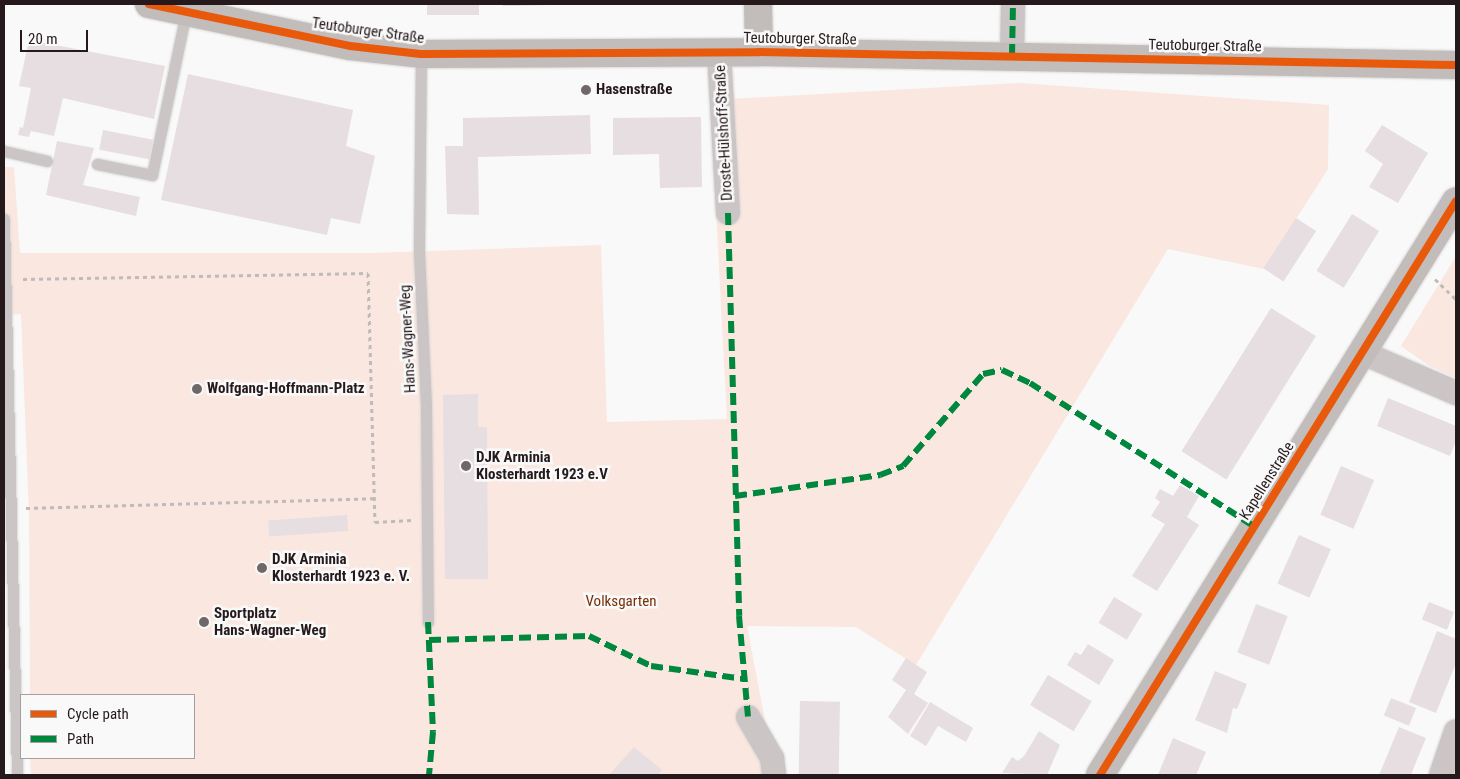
<!DOCTYPE html>
<meta charset="utf-8">
<style>
body{margin:0}
#map{position:relative;width:1460px;height:779px;overflow:hidden;background:#f9f9f9;font-family:"Roboto Condensed",sans-serif}
div>[style]{position:absolute}
[style*='--x']{left:calc(var(--x)*1px);top:calc(var(--y)*1px);width:calc(var(--w)*1px);rotate:calc(var(--a)*1deg)}
.green>*{inset:0;background:#fae7df}
.building>*{inset:0;background:#e6dee1;transform-origin:0 0}
.path>*{height:3px;margin-top:-1.5px;transform-origin:0;background:repeating-linear-gradient(90deg,#bfbbbb 0 4px,transparent 0 8px)}
.roads{filter:drop-shadow(0 0 1px #d7d5d5) drop-shadow(0 0 1px #d7d5d5)}
.lane>*{height:11px;margin:-5.5px;padding:0 5.5px;transform-origin:5.5px;border-radius:5.5px;background:#cbc6c5}
.street>*{height:24px;margin:-12px;padding:0 12px;transform-origin:12px;border-radius:12px;background:#cbc6c5}
.secondary>*{height:28px;margin:-14px;padding:0 14px;transform-origin:14px;border-radius:14px;background:#c2bcbb}
.quiet>*{height:6px;margin-top:-3px;transform-origin:0;background:repeating-linear-gradient(90deg,#00873e 0 12px,transparent 0 18px)}
.cycleway>*{height:8px;margin:-4px;padding:0 4px;transform-origin:4px;border-radius:4px;background:#e8590c}
.dots>*{width:14px;height:14px;translate:-50% -50%;box-sizing:border-box;border:2px solid #f9f9f9;border-radius:50%}
span{translate:-50% -50%;white-space:nowrap;text-align:center;line-height:1.15;-webkit-text-stroke:5px #f9f9f9;paint-order:stroke}
.street-label{font-size:15px;color:#26191b}
.poi-label{font-size:15px;color:#26191b;font-weight:700}
.left{translate:0 -50%;text-align:left}
.park-label{font-size:15px;color:#792f06}
.frame{position:absolute;inset:0;border:5px solid #26191b;pointer-events:none}
.legend{position:absolute;left:20px;top:694px;width:175px;height:65px;box-sizing:border-box;background:#f9f9f9;border:1px solid #a59fa0;margin:0;padding:6px 9px;list-style:none;font-size:15px;color:#26191b}
.legend li{display:flex;align-items:center;gap:10px;height:25px}
.legend b{width:25px;border:1px solid #a59fa0}
.scale{position:absolute;left:20px;top:30px;width:68px;height:22px;box-sizing:border-box;border:2px solid #26191b;border-top:0;padding-left:6px;font-size:15px;line-height:18px;white-space:nowrap;color:#26191b;-webkit-text-stroke:4px #f9f9f9;paint-order:stroke}
</style>
<div id="map">
<div class="green">
<i style="clip-path:polygon(1020px 83px,1329px 105px,1328px 169px,1264px 269px,1168px 249px,916px 665px,856px 627px,747px 626px,772px 757px,780px 775px,31px 775px,30px 758px,194px 758px,194px 695px,30px 695px,29px 514px,21px 314px,4px 315px,4px 167px,14px 167px,20px 253px,372px 253px,601px 245px,607px 422px,727px 419px,710px 100px)"></i>
<i style="clip-path:polygon(1456px 256px,1456px 378px,1428px 365px,1401px 346px)"></i>
</div>
<div class="building">
<i style="left:427px;top:4px;width:52px;height:11px"></i>
<i style="clip-path:polygon(503px 4px,549px 4px,549px 5px,503px 6px)"></i>
<i style="clip-path:polygon(29px 40px,165px 66px,154px 119px,63px 98px,54px 136px,31px 131px,29px 137px,18px 135px,20px 127px,23px 128px,31px 88px,19px 86px)"></i>
<i style="clip-path:polygon(188px 74px,353px 110px,346px 146px,375px 156px,360px 224px,331px 218px,327px 235px,161px 200px)"></i>
<i style="clip-path:polygon(590px 115px,591px 154px,478px 157px,479px 215px,447px 214px,445px 146px,463px 146px,463px 118px)"></i>
<i style="clip-path:polygon(701px 117px,702px 187px,660px 188px,659px 154px,613px 155px,613px 118px)"></i>
<i style="clip-path:polygon(1382px 125px,1428px 153px,1398px 203px,1369px 187px,1383px 164px,1365px 151px)"></i>
<i style="left:103px;top:130px;width:51px;height:20px;rotate:11deg"></i>
<i style="clip-path:polygon(57px 141px,94px 148px,83px 185px,140px 197px,136px 216px,46px 195px)"></i>
<i style="left:1352px;top:214px;width:32px;height:67px;rotate:32deg"></i>
<i style="left:1296px;top:218px;width:24px;height:60px;rotate:33deg"></i>
<i style="left:1271px;top:308px;width:53px;height:169px;rotate:32deg"></i>
<i style="clip-path:polygon(478px 394px,478px 427px,487px 427px,488px 579px,445px 579px,443px 395px)"></i>
<i style="clip-path:polygon(1388px 398px,1456px 426px,1456px 441px,1450px 456px,1377px 426px)"></i>
<i style="left:1341px;top:466px;width:36px;height:53px;rotate:23deg"></i>
<i style="clip-path:polygon(1180px 485px,1199px 496px,1187px 517px,1199px 525px,1157px 591px,1132px 576px,1165px 524px,1151px 516px,1160px 502px,1155px 498px,1160px 489px,1173px 496px)"></i>
<i style="left:347px;top:515px;width:16px;height:79px;rotate:86deg"></i>
<i style="left:1299px;top:535px;width:35px;height:53px;rotate:24deg"></i>
<i style="left:1114px;top:597px;width:33px;height:30px;rotate:31deg"></i>
<i style="left:1429px;top:602px;width:27px;height:19px;rotate:22deg"></i>
<i style="left:1256px;top:604px;width:34px;height:52px;rotate:21deg"></i>
<i style="clip-path:polygon(1437px 631px,1456px 639px,1456px 663px,1436px 713px,1409px 702px)"></i>
<i style="clip-path:polygon(1088px 644px,1114px 660px,1099px 685px,1067px 665px,1075px 652px,1081px 655px)"></i>
<i style="clip-path:polygon(906px 658px,927px 672px,914px 694px,928px 703px,908px 734px,888px 717px,906px 690px,892px 680px)"></i>
<i style="clip-path:polygon(1215px 671px,1247px 684px,1237px 709px,1233px 708px,1227px 733px,1195px 720px)"></i>
<i style="left:1048px;top:675px;width:51px;height:35px;rotate:31deg"></i>
<i style="left:1391px;top:698px;width:27px;height:19px;rotate:22deg"></i>
<i style="left:800px;top:701px;width:40px;height:74px;rotate:1deg"></i>
<i style="clip-path:polygon(930px 702px,973px 728px,966px 742px,938px 726px,926px 746px,910px 736px)"></i>
<i style="clip-path:polygon(1399px 727px,1426px 738px,1416px 762px,1411px 775px,1379px 775px)"></i>
<i style="clip-path:polygon(1039px 731px,1060px 745px,1047px 775px,1002px 773px,1012px 757px,1018px 761px,1024px 756px)"></i>
<i style="clip-path:polygon(1173px 738px,1206px 752px,1196px 775px,1158px 775px)"></i>
<i style="clip-path:polygon(634px 747px,662px 770px,658px 775px,609px 775px)"></i>
</div>
<div class="path">
<i style="--x:23;--y:279;--w:345;--a:-1"></i>
<i style="--x:368;--y:273;--w:249;--a:88.4"></i>
<i style="--x:375;--y:522;--w:37;--a:-3"></i>
<i style="--x:1435;--y:279;--w:29;--a:44"></i>
<i style="--x:26;--y:508;--w:348;--a:-1.6"></i>
</div>
<div class="roads">
<div class="lane">
<i style="--x:421;--y:54;--w:198;--a:90.6"></i>
<i style="--x:419;--y:252;--w:153;--a:87.4"></i>
<i style="--x:426;--y:405;--w:217;--a:89.5"></i>
<i style="--x:4;--y:151;--w:44;--a:13.1"></i>
<i style="--x:97;--y:164;--w:56;--a:11.3"></i>
<i style="--x:152;--y:175;--w:167;--a:-78.2"></i>
<i style="--x:4;--y:219;--w:556;--a:88.66"></i>
</div>
<div class="street">
<i style="--x:719;--y:52;--w:161;--a:86.8"></i>
<i style="--x:1012;--y:56;--w:52;--a:-88.9"></i>
<i style="--x:1363;--y:353;--w:101;--a:23.3"></i>
<i style="--x:748;--y:717;--w:48;--a:59.7"></i>
<i style="--x:772;--y:758;--w:17;--a:83"></i>
<i style="--x:1441;--y:775;--w:46;--a:-71.2"></i>
</div>
<div class="secondary">
<i style="--x:149;--y:4;--w:205;--a:11.8"></i>
<i style="--x:350;--y:46;--w:71;--a:6.4"></i>
<i style="--x:421;--y:54;--w:338;--a:-0.3"></i>
<i style="--x:759;--y:52;--w:697;--a:1.07"></i>
<i style="--x:758;--y:4;--w:48;--a:88.8"></i>
<i style="--x:1100;--y:775;--w:675;--a:-58.19"></i>
</div>
</div>
<div class="quiet">
<i style="--x:1012;--y:56;--w:52;--a:-88.9"></i>
<i style="--x:728;--y:213;--w:403;--a:88.4"></i>
<i style="--x:739;--y:616;--w:101;--a:84.9"></i>
<i style="--x:735;--y:496;--w:147;--a:-8.2"></i>
<i style="--x:880;--y:475;--w:25;--a:-21"></i>
<i style="--x:903;--y:466;--w:122;--a:-49"></i>
<i style="--x:983;--y:374;--w:19;--a:-12"></i>
<i style="--x:1002;--y:370;--w:31;--a:25"></i>
<i style="--x:1030;--y:383;--w:267;--a:32.6"></i>
<i style="--x:428;--y:622;--w:110;--a:87.4"></i>
<i style="--x:433;--y:732;--w:43;--a:95.3"></i>
<i style="--x:429;--y:640;--w:160;--a:-1.4"></i>
<i style="--x:589;--y:636;--w:69;--a:25.8"></i>
<i style="--x:651;--y:666;--w:94;--a:8"></i>
</div>
<div class="cycleway">
<i style="--x:149;--y:4;--w:205;--a:11.8"></i>
<i style="--x:350;--y:46;--w:71;--a:6.4"></i>
<i style="--x:421;--y:54;--w:338;--a:-0.3"></i>
<i style="--x:759;--y:52;--w:697;--a:1.07"></i>
<i style="--x:1100;--y:775;--w:675;--a:-58.19"></i>
</div>
<div class="dots">
<i style="left:586px;top:90px;background:#706769"></i>
<i style="left:197px;top:389px;background:#706769"></i>
<i style="left:466px;top:466px;background:#706769"></i>
<i style="left:262px;top:568px;background:#706769"></i>
<i style="left:204px;top:622px;background:#706769"></i>
</div>
<div class="street-label">
<span style="left:368px;top:31px;rotate:8deg">Teutoburger Straße</span>
<span style="left:800px;top:39px;rotate:1deg">Teutoburger Straße</span>
<span style="left:1205px;top:46px;rotate:1deg">Teutoburger Straße</span>
<span style="left:724px;top:133px;rotate:-93deg">Droste-Hülshoff-Straße</span>
<span style="left:408px;top:339px;rotate:-93deg">Hans-Wagner-Weg</span>
<span style="left:1267px;top:481px;rotate:-58deg">Kapellenstraße</span>
</div>
<div class="poi-label">
<span class="left" style="left:596px;top:90px">Hasenstraße</span>
<span class="left" style="left:207px;top:389px">Wolfgang-Hoffmann-Platz</span>
<span class="left" style="left:476px;top:466px">DJK Arminia<br>Klosterhardt 1923 e.V</span>
<span class="left" style="left:272px;top:568px">DJK Arminia<br>Klosterhardt 1923 e. V.</span>
<span class="left" style="left:214px;top:622px">Sportplatz<br>Hans-Wagner-Weg</span>
</div>
<div class="park-label">
<span style="left:621px;top:602px">Volksgarten</span>
</div>
<div class="frame"></div>
<ul class="legend">
<li><b style="height:6px;background:#e8590c"></b>Cycle path</li>
<li><b style="height:6px;background:#00873e"></b>Path</li>
</ul>
<div class="scale">20 m</div>
</div>
